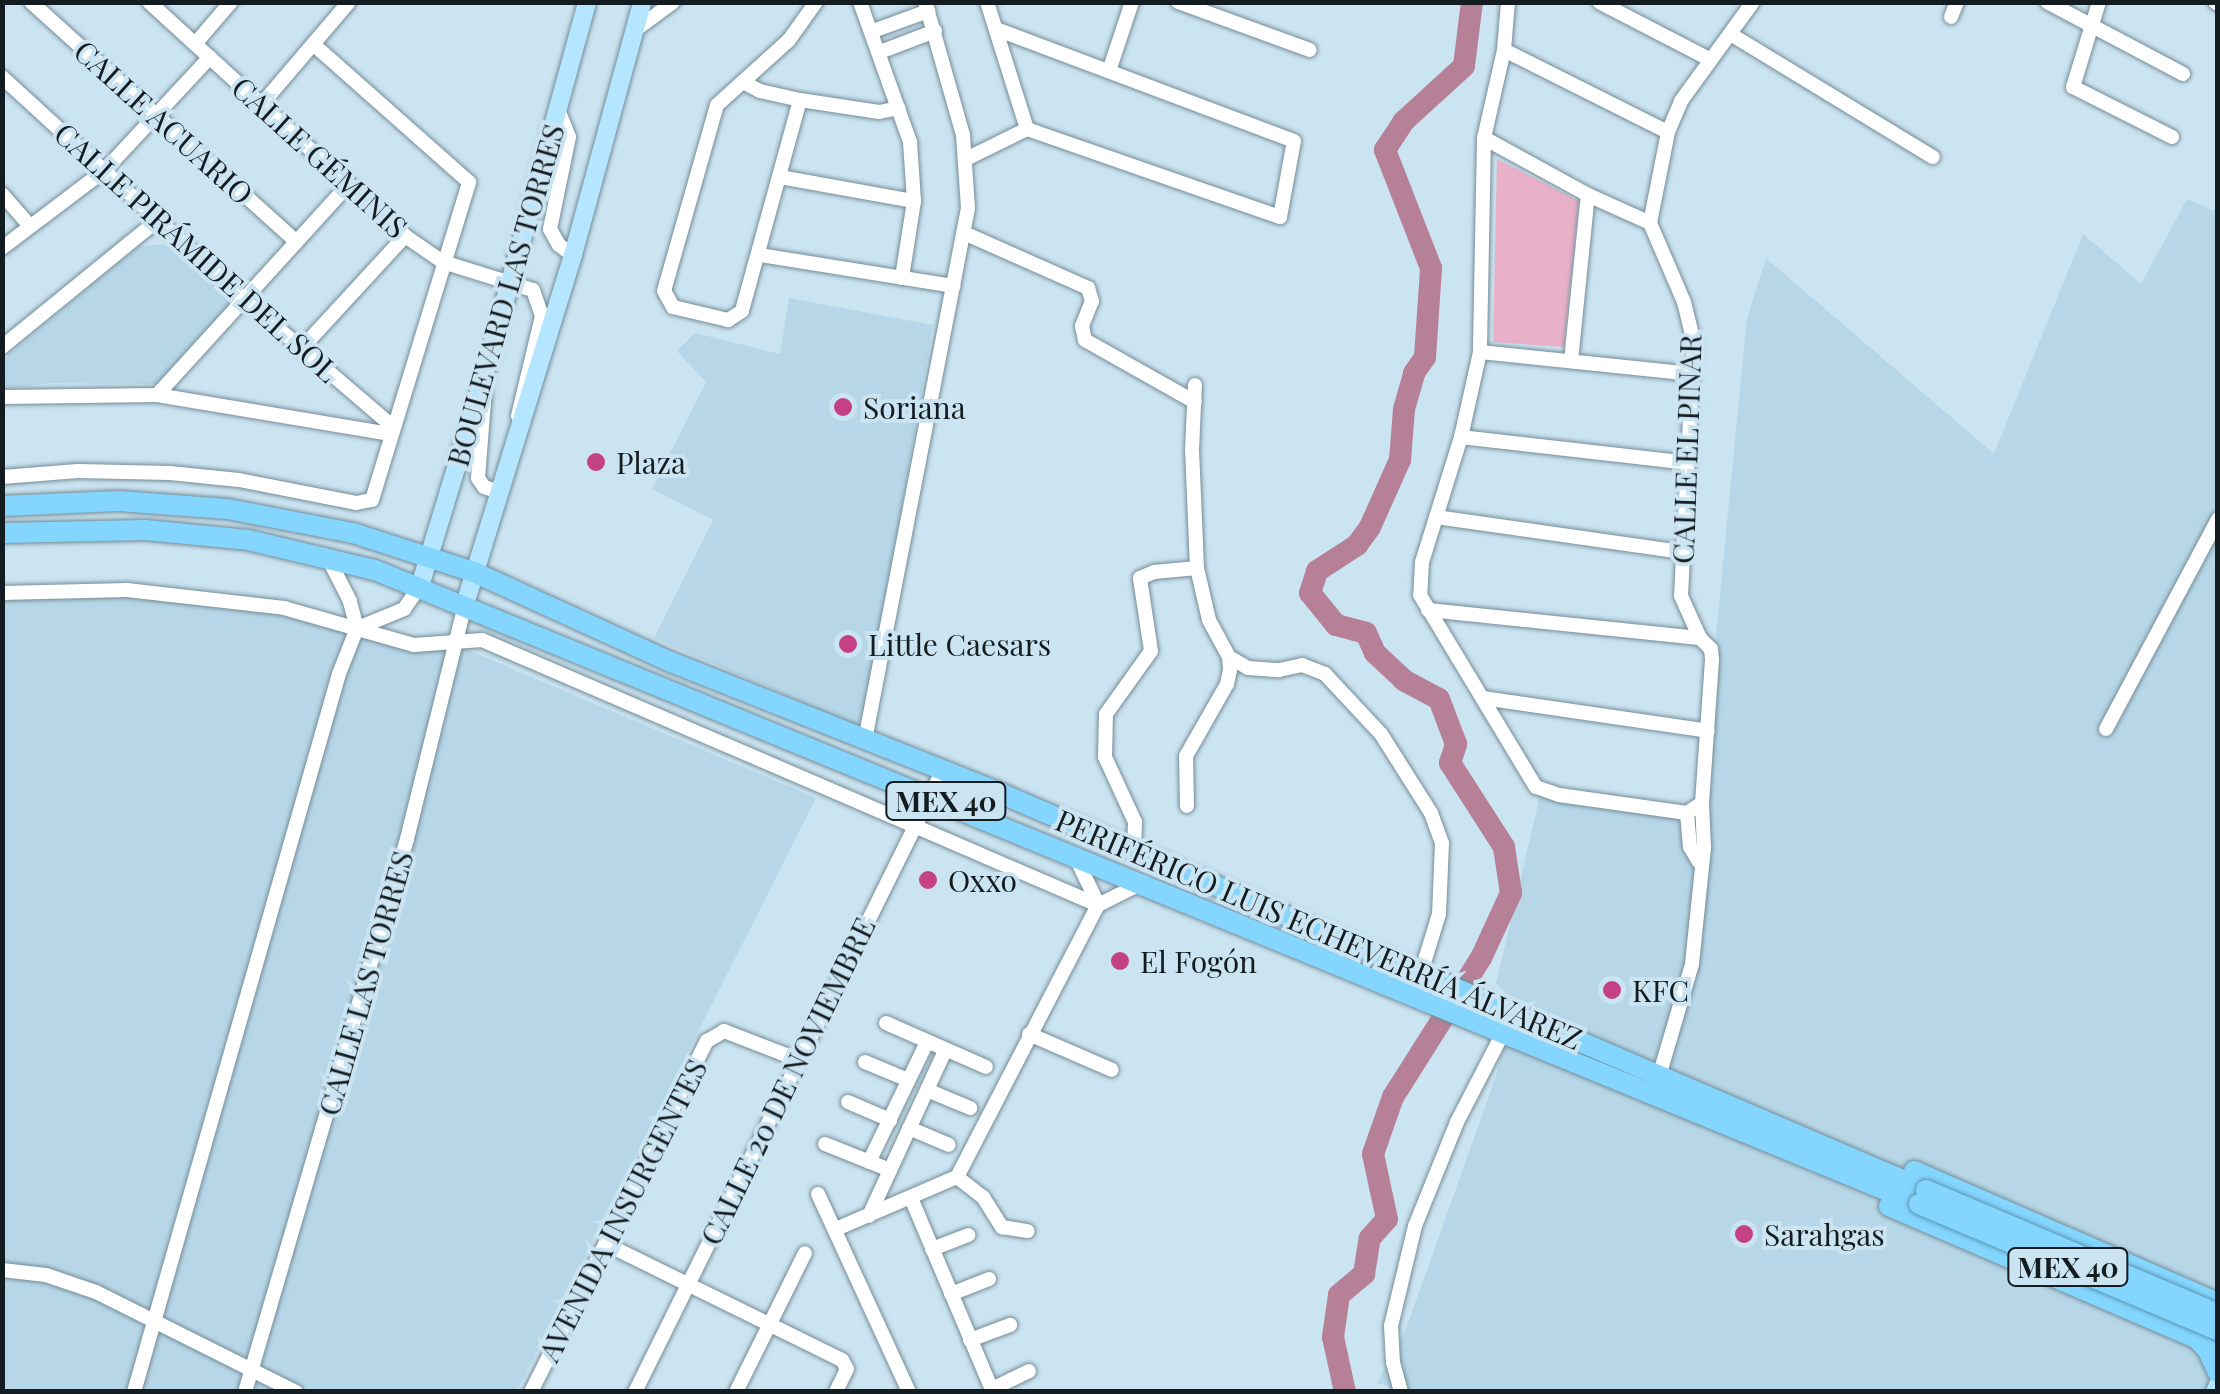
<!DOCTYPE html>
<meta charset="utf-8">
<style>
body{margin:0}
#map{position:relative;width:2220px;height:1394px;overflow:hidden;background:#cbe4f1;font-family:"Playfair Display",serif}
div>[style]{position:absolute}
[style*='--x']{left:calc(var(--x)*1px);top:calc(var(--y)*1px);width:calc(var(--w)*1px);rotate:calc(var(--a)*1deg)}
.built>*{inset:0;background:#b7d7e8}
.green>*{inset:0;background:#e9b1c8}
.river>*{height:22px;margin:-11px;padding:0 11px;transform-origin:11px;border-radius:11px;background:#b68097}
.roads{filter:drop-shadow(0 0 2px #758c98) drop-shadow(0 0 2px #758c98)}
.minor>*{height:14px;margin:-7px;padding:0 7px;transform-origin:7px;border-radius:7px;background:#fff}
.major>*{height:18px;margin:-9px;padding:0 9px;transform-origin:9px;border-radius:9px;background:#b5e6ff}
.highway>*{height:20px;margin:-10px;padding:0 10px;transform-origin:10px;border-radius:10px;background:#84d6ff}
.bridges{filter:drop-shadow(0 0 2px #5c95b1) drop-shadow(0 0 2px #5c95b1)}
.highway-bridge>*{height:20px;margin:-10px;padding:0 10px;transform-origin:10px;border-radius:10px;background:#84d6ff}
.dots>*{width:28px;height:28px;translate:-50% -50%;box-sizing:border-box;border:5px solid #cbe4f1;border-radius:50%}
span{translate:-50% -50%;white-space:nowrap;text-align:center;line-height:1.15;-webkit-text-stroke:8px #cbe4f1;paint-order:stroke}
.shield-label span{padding:2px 8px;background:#cbe4f1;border:2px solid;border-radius:8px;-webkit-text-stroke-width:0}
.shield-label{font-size:28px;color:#131c20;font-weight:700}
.street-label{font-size:30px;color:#131c20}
.poi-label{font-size:30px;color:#131c20}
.left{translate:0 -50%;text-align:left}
.frame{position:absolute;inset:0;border:5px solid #131c20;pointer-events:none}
</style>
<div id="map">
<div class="built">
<i style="clip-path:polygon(2187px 199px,2217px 212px,2217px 1391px,1412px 1392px,1377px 1383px,1406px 1329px,1496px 1076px,1515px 1000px,1496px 984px,1540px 796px,1698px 820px,1747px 318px,1766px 258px,1994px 454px,2083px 234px,2141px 284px)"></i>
<i style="clip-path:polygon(173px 243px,234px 300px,158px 384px,49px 383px,3px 389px,2px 360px,138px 247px)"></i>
<i style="clip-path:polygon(789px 298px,933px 325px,868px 704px,857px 726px,654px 638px,713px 520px,652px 489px,706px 382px,677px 351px,695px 333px,780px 354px)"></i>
<i style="clip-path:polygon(3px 592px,189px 593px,419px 644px,457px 637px,466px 649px,816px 798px,517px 1391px,3px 1392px)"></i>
</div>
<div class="green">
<i style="clip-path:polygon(1497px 159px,1579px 201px,1564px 347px,1493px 342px)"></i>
</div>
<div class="river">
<i style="--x:1345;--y:1392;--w:56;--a:-102.3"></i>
<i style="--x:1333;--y:1337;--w:42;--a:-81.9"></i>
<i style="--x:1339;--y:1295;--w:33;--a:-40"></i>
<i style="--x:1364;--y:1274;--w:36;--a:-81"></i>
<i style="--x:1370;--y:1238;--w:25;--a:-48"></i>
<i style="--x:1387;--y:1219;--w:66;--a:-102.2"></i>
<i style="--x:1373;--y:1154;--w:60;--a:-70.7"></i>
<i style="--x:1393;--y:1097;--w:165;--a:-57.7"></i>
<i style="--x:1481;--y:958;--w:72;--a:-65.2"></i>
<i style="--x:1511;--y:893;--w:47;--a:-98.7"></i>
<i style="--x:1504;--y:847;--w:100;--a:-122.7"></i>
<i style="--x:1450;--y:763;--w:20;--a:-72"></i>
<i style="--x:1456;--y:744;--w:48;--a:-110.7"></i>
<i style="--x:1439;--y:699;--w:40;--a:-152"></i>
<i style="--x:1404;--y:680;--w:40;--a:-137"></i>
<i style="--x:1375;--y:653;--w:22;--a:-114"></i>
<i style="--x:1366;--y:633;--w:31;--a:-165"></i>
<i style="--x:1336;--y:625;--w:41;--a:-129.1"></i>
<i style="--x:1310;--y:593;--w:23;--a:-72"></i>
<i style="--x:1317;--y:571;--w:48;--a:-33"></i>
<i style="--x:1357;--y:545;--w:22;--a:-54"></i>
<i style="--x:1370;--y:527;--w:73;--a:-65.9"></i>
<i style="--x:1400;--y:460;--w:51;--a:-85.5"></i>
<i style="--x:1404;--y:409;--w:37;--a:-74"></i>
<i style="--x:1414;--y:373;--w:19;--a:-55"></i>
<i style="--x:1425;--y:357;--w:89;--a:-86.1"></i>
<i style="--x:1431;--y:268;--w:127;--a:-111.3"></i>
<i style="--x:1385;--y:150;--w:35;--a:-57"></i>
<i style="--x:1404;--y:121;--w:81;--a:-42.5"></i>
<i style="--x:1464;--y:66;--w:64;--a:-82.9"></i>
</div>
<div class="roads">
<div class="minor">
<i style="--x:31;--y:2;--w:358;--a:42.1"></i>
<i style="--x:149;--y:2;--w:347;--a:42.4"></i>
<i style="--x:405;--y:236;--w:46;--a:34.4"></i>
<i style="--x:443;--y:262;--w:94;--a:17.3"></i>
<i style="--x:533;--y:290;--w:28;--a:71"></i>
<i style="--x:542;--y:316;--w:103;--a:103.5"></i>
<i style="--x:860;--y:2;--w:149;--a:70.3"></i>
<i style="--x:910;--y:142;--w:59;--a:86.1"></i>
<i style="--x:914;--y:201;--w:78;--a:98.9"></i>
<i style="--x:987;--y:2;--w:133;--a:72.5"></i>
<i style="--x:1178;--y:2;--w:140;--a:20"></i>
<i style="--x:1508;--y:2;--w:48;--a:94.8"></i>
<i style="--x:1504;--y:50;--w:90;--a:102.8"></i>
<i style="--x:1484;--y:138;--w:214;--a:91.1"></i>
<i style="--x:1480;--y:352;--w:87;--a:102.6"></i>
<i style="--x:1461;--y:437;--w:131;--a:107.3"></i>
<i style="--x:1422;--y:562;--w:33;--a:93"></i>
<i style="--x:1420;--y:595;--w:224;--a:58.9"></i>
<i style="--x:1536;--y:787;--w:24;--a:19"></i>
<i style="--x:1559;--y:795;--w:129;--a:8"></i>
<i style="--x:1599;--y:2;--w:124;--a:27.4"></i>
<i style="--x:2047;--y:2;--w:154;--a:27.9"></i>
<i style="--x:2099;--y:2;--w:89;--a:107"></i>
<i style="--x:2073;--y:87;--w:111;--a:26.8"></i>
<i style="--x:2215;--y:2;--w:4;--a:34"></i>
<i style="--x:1951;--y:17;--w:16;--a:-68"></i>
<i style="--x:634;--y:31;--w:49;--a:-36.6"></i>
<i style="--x:873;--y:31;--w:59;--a:-20"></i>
<i style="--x:1732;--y:35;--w:235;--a:31.3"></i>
<i style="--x:195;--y:44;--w:55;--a:-49.4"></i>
<i style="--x:1504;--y:50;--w:183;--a:26.6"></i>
<i style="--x:880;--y:52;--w:59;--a:-20.9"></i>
<i style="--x:1109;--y:71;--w:73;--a:-71.6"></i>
<i style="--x:2;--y:77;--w:330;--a:42.5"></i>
<i style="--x:245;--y:300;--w:195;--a:40.6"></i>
<i style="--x:743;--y:82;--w:19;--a:28"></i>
<i style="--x:760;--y:91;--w:41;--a:12.7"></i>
<i style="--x:800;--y:100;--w:80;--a:8.6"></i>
<i style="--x:879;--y:112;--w:20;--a:-11"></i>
<i style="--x:800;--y:100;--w:219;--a:105.4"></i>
<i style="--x:742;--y:311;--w:17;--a:147"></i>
<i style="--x:728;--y:320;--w:57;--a:-166.7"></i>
<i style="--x:673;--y:307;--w:18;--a:-119"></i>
<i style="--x:664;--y:291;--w:193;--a:-74.1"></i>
<i style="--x:717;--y:105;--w:97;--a:-42.1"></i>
<i style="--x:789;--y:40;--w:47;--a:-54.6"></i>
<i style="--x:261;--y:105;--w:135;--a:-49.5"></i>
<i style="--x:557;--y:107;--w:32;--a:68"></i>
<i style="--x:569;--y:137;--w:94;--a:101.7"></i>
<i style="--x:550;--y:229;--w:18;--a:61"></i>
<i style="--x:559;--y:245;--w:17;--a:36"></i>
<i style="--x:1484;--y:138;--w:119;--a:28.7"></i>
<i style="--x:1588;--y:195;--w:68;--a:24.3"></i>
<i style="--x:966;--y:159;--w:68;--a:-26.2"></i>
<i style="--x:1027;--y:129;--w:268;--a:19.2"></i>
<i style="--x:1280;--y:217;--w:77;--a:-79.6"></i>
<i style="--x:1294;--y:141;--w:318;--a:-159.4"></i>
<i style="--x:780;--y:177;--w:136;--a:10.2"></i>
<i style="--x:2;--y:194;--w:43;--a:48.8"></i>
<i style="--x:964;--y:233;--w:136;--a:23.9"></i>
<i style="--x:1088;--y:288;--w:14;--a:73"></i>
<i style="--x:1092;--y:301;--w:27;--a:112"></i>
<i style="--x:1082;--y:326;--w:14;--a:78"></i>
<i style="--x:1085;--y:340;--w:126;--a:29.4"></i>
<i style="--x:2;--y:248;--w:129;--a:-37.1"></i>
<i style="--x:105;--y:170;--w:154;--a:-47.1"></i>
<i style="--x:760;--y:255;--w:196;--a:9.1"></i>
<i style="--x:2;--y:347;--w:204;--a:-39.2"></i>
<i style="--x:301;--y:349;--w:154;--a:-47.4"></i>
<i style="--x:1480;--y:352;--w:214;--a:5.9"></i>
<i style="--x:1571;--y:361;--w:167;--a:-84.2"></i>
<i style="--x:485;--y:389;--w:89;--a:94.5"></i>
<i style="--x:478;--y:478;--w:11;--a:56"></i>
<i style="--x:484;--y:487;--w:16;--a:18"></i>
<i style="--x:157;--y:395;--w:285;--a:-47.7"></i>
<i style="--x:2;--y:397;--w:155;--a:-0.7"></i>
<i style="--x:157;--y:395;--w:237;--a:9.5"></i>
<i style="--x:1461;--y:437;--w:229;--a:6.5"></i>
<i style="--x:2;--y:477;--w:76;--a:-4.5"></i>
<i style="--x:78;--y:471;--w:92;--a:1.2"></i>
<i style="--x:170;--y:473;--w:69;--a:5.8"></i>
<i style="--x:239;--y:480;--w:119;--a:11.1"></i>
<i style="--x:356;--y:503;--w:16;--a:-11"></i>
<i style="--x:372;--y:500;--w:332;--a:-73"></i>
<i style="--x:469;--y:182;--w:208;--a:-138.5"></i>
<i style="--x:1436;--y:517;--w:249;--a:8.1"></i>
<i style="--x:2;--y:593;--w:125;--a:-1.4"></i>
<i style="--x:127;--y:590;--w:158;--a:6.5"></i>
<i style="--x:284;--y:608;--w:135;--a:15.9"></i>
<i style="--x:414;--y:645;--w:68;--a:-4.2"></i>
<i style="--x:482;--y:640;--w:671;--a:23.28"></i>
<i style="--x:1428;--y:610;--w:273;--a:5.9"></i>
<i style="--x:358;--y:628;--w:50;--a:-22.4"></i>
<i style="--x:404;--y:609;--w:28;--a:-55"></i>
<i style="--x:1229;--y:657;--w:22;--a:30"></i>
<i style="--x:1248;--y:668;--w:31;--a:4"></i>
<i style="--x:1279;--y:670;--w:24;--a:-12"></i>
<i style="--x:1302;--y:665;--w:25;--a:21"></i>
<i style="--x:1325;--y:674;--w:82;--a:47"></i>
<i style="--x:1381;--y:734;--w:93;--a:57.7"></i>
<i style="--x:1431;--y:813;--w:32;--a:70"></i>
<i style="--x:1442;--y:843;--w:71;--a:92.4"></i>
<i style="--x:1439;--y:914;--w:62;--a:107"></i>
<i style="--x:1483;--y:698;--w:227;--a:8.3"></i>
<i style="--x:2106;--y:729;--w:238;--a:-61.9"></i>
<i style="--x:865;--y:740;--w:542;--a:-79.04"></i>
<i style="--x:968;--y:208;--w:73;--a:-93.9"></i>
<i style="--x:963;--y:135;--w:138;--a:-105.9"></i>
<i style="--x:1187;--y:806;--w:50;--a:-91.1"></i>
<i style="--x:1186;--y:756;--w:83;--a:-60.3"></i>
<i style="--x:1227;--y:684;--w:14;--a:-78"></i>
<i style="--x:1230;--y:670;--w:13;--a:-94"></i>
<i style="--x:1229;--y:657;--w:42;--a:-118.4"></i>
<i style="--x:1209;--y:620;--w:53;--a:-103"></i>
<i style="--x:1197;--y:568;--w:118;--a:-92.4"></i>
<i style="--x:1192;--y:450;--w:65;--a:-87.4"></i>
<i style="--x:1687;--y:813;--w:18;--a:-34"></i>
<i style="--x:1702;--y:803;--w:144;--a:-86"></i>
<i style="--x:1712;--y:659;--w:10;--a:-96"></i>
<i style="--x:1711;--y:649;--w:16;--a:-135"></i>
<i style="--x:1700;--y:638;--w:46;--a:-114.3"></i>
<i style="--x:1681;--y:596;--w:253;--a:-87.1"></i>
<i style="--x:1694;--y:343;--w:42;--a:-103.7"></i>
<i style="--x:1684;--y:302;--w:86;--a:-113.3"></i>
<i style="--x:1650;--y:223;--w:93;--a:-78.8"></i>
<i style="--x:1668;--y:132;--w:34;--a:-67"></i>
<i style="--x:1681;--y:101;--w:122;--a:-54"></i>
<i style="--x:1687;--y:813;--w:34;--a:85"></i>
<i style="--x:1690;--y:847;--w:17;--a:59"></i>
<i style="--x:1134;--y:851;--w:29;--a:-88"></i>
<i style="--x:1135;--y:822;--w:72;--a:-114.8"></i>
<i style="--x:1105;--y:757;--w:43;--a:-88.7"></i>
<i style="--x:1106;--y:714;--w:77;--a:-54.5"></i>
<i style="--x:1151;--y:651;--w:74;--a:-98.6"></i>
<i style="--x:1140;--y:578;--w:15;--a:-23"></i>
<i style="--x:1154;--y:572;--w:43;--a:-5.3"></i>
<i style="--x:1075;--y:856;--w:53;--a:64.4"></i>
<i style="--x:886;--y:1023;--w:109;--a:23.7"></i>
<i style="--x:1029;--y:1034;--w:90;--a:23.4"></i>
<i style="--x:865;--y:1062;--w:47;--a:22.7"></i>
<i style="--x:1660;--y:1073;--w:114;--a:-73.6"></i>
<i style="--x:1692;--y:964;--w:118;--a:-84.1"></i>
<i style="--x:1704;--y:847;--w:44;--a:-92.6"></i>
<i style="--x:927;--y:1090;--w:47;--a:22.7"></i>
<i style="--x:848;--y:1102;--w:46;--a:23.2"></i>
<i style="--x:909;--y:1128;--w:43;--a:23"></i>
<i style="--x:825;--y:1144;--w:70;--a:21.8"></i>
<i style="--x:869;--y:1162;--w:133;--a:-64.2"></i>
<i style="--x:957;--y:1177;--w:33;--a:38"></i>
<i style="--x:983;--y:1197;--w:36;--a:58"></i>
<i style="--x:1002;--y:1227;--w:26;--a:9"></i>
<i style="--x:818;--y:1194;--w:218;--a:65.3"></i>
<i style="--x:911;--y:1198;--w:211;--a:67.1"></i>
<i style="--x:869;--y:1216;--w:182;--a:-65.3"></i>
<i style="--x:836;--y:1229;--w:132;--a:-23.3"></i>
<i style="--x:957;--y:1177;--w:306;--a:-62.6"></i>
<i style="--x:1098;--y:905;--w:51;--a:-26.6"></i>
<i style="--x:606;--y:1244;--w:263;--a:26.2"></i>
<i style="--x:842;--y:1360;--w:10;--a:61"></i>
<i style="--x:847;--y:1369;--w:25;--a:116"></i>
<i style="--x:932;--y:1249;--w:39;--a:-21"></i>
<i style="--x:2;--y:1270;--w:44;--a:6.5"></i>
<i style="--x:46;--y:1275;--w:53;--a:18.8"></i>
<i style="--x:96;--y:1292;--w:224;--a:26.6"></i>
<i style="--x:951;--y:1294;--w:41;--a:-21.5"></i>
<i style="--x:970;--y:1340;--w:43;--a:-20.6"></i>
<i style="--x:992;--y:1389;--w:41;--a:-25.9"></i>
<i style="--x:134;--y:1392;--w:747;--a:-74.07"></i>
<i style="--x:339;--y:674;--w:49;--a:-68.6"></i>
<i style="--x:357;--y:628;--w:28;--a:-105"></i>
<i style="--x:350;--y:601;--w:51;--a:-117.1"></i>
<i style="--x:245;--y:1392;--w:576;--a:-73.67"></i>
<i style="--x:407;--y:839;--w:242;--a:-76.1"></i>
<i style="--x:531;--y:1392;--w:393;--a:-63.4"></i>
<i style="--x:707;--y:1041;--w:20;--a:-30"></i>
<i style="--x:724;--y:1031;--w:80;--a:21.1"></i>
<i style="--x:635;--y:1392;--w:692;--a:-63.66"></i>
<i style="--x:736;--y:1392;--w:155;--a:-63.6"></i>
<i style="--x:1401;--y:1392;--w:30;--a:-105"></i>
<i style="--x:1393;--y:1363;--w:37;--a:-93"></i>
<i style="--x:1391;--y:1326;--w:103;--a:-76.5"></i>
<i style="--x:1415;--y:1226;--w:112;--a:-68"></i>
<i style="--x:1457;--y:1122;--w:100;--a:-62.7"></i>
</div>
<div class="major">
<i style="--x:420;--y:586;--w:223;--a:-73"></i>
<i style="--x:485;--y:373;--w:385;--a:-74.6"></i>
<i style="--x:465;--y:604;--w:365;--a:-72.8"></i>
<i style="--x:573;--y:255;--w:262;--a:-74.7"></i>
<i style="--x:2215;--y:1392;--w:8;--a:-67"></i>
</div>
<div class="highway">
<i style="--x:2;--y:506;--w:117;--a:-2.4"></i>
<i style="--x:119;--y:501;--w:109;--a:4.2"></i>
<i style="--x:228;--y:509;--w:127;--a:10.9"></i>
<i style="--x:353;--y:533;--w:127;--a:17.9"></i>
<i style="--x:474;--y:572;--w:217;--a:24.6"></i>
<i style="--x:671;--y:662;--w:356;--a:21.7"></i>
<i style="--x:1002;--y:794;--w:1005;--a:23.2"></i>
<i style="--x:2;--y:533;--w:143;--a:-1.2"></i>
<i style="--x:145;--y:530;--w:103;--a:5.5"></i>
<i style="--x:248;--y:540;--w:130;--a:13.3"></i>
<i style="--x:375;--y:570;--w:1669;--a:22.32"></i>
<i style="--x:1914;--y:1171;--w:331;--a:23.5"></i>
<i style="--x:1889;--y:1206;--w:334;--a:23.3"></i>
<i style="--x:2196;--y:1338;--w:16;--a:45"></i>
<i style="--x:2207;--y:1349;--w:26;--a:65"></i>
</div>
</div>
<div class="bridges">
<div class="highway-bridge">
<i style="--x:1926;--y:1190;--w:317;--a:23"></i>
<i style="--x:1919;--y:1204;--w:324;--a:22.9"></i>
</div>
</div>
<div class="dots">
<i style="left:843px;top:407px;background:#c54186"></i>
<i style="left:596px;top:462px;background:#c54186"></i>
<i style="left:848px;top:644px;background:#c54186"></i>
<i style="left:928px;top:880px;background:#c54186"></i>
<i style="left:1120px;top:961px;background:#c54186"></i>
<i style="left:1612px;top:990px;background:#c54186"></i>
<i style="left:1744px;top:1234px;background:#c54186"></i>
</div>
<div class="shield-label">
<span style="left:946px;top:801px">MEX 40</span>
<span style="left:2068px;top:1267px">MEX 40</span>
</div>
<div class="street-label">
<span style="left:164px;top:122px;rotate:42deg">CALLE ACUARIO</span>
<span style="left:320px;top:157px;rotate:42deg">CALLE GÉMINIS</span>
<span style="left:197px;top:252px;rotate:42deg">CALLE PIRÁMIDE DEL SOL</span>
<span style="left:505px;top:295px;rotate:-74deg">BOULEVARD LAS TORRES</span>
<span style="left:1686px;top:449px;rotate:-88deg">CALLE EL PINAR</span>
<span style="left:1319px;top:929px;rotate:23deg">PERIFÉRICO LUIS ECHEVERRÍA ÁLVAREZ</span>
<span style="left:365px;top:983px;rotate:-74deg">CALLE LAS TORRES</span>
<span style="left:787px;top:1081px;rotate:-64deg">CALLE 20 DE NOVIEMBRE</span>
<span style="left:622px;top:1210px;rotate:-63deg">AVENIDA INSURGENTES</span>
</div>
<div class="poi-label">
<span class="left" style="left:863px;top:407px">Soriana</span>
<span class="left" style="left:616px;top:462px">Plaza</span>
<span class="left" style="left:868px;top:644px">Little Caesars</span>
<span class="left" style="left:948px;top:880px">Oxxo</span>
<span class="left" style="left:1140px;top:961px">El Fogón</span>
<span class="left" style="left:1632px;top:990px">KFC</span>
<span class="left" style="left:1764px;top:1234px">Sarahgas</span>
</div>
<div class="frame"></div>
</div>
